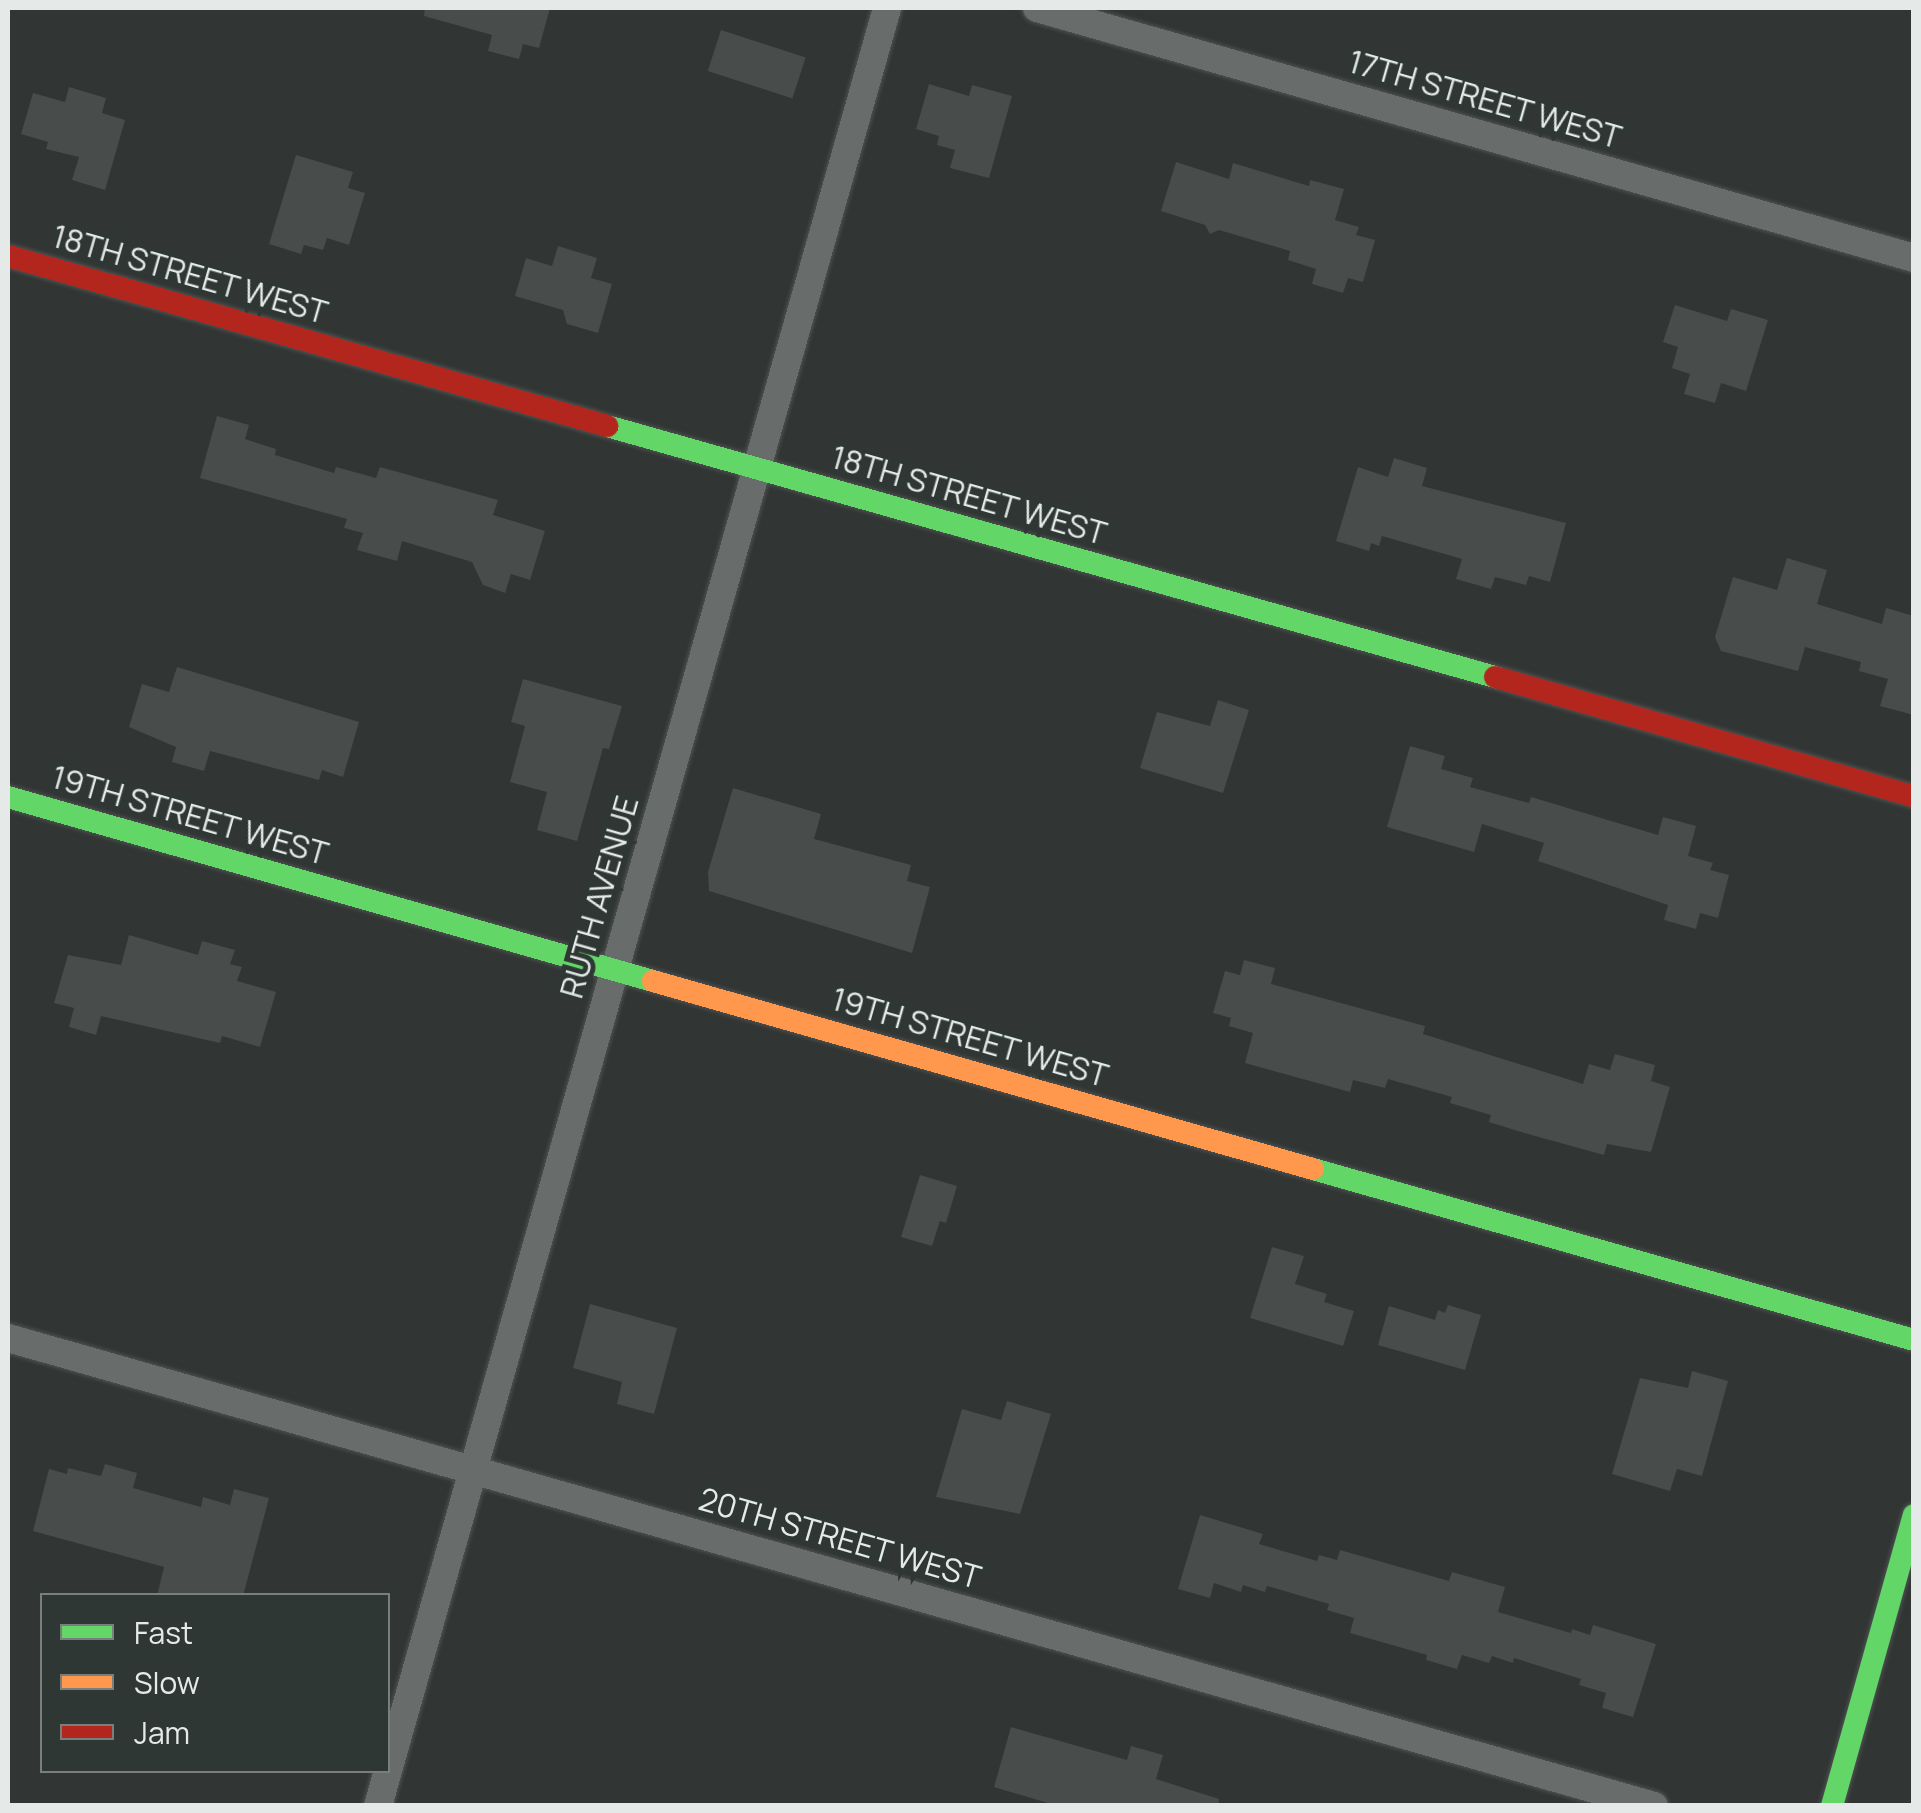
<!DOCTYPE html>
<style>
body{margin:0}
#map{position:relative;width:1921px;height:1813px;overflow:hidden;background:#313533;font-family:Manrope,sans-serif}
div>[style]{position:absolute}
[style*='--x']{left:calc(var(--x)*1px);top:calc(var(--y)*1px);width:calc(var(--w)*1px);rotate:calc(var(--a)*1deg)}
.building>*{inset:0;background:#484c4a;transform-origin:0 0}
.roads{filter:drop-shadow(0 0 2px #4e5251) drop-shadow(0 0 2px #4e5251)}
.street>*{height:28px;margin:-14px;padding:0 14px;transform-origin:14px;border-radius:14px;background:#686c6a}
.fast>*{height:22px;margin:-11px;padding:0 11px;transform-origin:11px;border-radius:11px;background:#63d668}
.slow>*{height:22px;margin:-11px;padding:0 11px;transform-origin:11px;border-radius:11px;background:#ff974d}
.jam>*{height:22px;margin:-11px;padding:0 11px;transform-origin:11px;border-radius:11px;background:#b3261e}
span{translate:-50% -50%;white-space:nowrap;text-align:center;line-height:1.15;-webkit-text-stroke:10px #2f3734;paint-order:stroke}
.street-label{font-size:32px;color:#e5eae8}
.frame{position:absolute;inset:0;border:10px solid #e5eae8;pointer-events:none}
.legend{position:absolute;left:40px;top:1593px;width:350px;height:180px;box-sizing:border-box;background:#2f3734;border:2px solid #787f7c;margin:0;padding:12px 18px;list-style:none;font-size:30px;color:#e5eae8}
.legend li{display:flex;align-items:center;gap:20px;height:50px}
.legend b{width:50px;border:2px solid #787f7c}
</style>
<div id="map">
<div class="building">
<i style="clip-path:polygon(425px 8px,550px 8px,539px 48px,523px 44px,519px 59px,488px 51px,492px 35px,424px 16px)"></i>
<i style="left:721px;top:30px;width:89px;height:43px;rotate:18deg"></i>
<i style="clip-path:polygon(929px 84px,969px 96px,972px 85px,1012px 96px,989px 178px,950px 168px,955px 150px,937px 145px,939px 136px,916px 129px)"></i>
<i style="clip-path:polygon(69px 87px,106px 98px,102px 113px,125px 120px,105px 190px,72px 180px,79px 157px,46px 149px,48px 142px,21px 134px,33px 93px,65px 102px)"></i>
<i style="clip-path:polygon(296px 155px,353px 172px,348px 188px,365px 193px,349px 245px,327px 238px,323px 250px,304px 245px,301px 254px,269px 244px)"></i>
<i style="clip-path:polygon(1176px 162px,1229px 179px,1233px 163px,1309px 186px,1310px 180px,1344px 189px,1335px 220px,1359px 227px,1356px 235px,1375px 240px,1363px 282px,1348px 278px,1343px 293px,1312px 284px,1316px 269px,1288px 260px,1290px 251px,1219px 230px,1210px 234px,1205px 225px,1161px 211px)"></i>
<i style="clip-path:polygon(558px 246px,597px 258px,591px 278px,612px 284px,598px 333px,567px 324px,563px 310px,515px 296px,526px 258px,552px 266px)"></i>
<i style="clip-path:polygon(1675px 305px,1727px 321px,1731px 309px,1768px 320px,1746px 391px,1721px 383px,1715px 403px,1684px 394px,1690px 374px,1672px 368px,1678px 347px,1663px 342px)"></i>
<i style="clip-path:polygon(217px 416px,249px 425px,245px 439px,276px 449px,275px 455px,334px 473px,336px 467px,376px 478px,380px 467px,498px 500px,493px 515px,545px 531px,530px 580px,511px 574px,505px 593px,483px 585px,472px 562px,402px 541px,397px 561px,357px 550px,363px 533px,344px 528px,347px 519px,200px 478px)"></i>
<i style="clip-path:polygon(1394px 458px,1427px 468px,1422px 486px,1566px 523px,1550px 582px,1529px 576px,1526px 585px,1495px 577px,1491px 589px,1456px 579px,1462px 559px,1382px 536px,1379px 546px,1371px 543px,1369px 551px,1336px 541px,1358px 467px,1388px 477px)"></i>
<i style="clip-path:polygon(1787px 558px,1827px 570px,1817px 604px,1882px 624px,1886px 608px,1914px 616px,1914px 715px,1880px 706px,1888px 679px,1859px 671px,1861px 662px,1805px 647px,1798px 671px,1721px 651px,1715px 637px,1733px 577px,1777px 590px)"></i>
<i style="clip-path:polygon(177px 667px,359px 722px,343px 777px,322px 770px,319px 780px,210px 751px,204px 771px,172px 762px,176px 747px,129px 727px,142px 684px,169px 692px)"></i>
<i style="clip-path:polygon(523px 679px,622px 706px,609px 749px,603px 748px,577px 841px,537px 830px,547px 792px,510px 782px,525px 726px,511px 722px)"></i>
<i style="clip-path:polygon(1218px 700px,1249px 710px,1223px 793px,1140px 768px,1157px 712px,1210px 726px)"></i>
<i style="clip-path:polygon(1410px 746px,1445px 756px,1441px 769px,1473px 778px,1470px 787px,1529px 803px,1531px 797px,1658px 835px,1663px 817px,1696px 826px,1688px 856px,1713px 863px,1710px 870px,1729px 875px,1718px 918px,1700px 913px,1696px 929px,1664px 920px,1668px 905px,1538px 861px,1544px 843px,1482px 824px,1474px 852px,1387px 827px)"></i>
<i style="clip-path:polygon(733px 788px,821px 814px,814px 839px,911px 865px,907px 881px,930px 887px,912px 953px,709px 891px,708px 872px)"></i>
<i style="clip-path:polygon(129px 935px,198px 955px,202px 941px,235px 950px,230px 964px,242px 967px,237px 981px,276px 992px,260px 1047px,222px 1036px,220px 1043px,101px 1016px,96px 1035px,69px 1027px,74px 1008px,54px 1003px,68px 955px,121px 965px)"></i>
<i style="clip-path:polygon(1244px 960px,1275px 968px,1271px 984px,1425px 1026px,1423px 1034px,1583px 1084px,1589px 1064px,1610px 1070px,1615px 1054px,1655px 1065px,1651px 1081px,1670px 1087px,1651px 1152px,1607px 1144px,1604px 1155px,1528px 1134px,1489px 1122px,1491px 1115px,1450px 1103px,1452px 1097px,1388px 1079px,1385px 1088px,1353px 1080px,1350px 1092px,1245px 1063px,1253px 1033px,1229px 1026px,1231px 1018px,1213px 1013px,1225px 971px,1240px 975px)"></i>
<i style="clip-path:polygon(920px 1175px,957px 1186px,946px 1223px,940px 1221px,932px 1246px,901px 1237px)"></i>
<i style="clip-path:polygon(1272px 1247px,1304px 1256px,1295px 1284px,1327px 1294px,1324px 1302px,1354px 1311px,1343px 1346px,1250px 1318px)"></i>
<i style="clip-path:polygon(590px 1304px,677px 1328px,654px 1414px,617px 1404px,622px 1382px,573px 1368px)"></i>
<i style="clip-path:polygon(1448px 1305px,1481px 1315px,1465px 1370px,1378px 1345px,1389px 1306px,1435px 1320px,1438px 1310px,1445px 1313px)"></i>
<i style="clip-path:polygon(1692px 1371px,1728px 1381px,1702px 1476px,1677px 1469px,1670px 1491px,1612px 1474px,1640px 1378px,1688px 1388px)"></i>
<i style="clip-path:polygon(1007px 1401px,1051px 1414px,1020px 1514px,936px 1497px,962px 1409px,1001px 1420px)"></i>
<i style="clip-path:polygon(105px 1464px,137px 1473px,133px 1488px,201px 1507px,203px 1497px,230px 1505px,234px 1489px,269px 1498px,243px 1596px,157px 1596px,164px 1567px,33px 1531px,49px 1469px,67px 1474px,68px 1468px,101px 1476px)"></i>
<i style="clip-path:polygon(1200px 1515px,1263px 1534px,1259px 1544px,1317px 1561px,1319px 1555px,1337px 1560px,1340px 1550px,1449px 1581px,1452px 1572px,1505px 1587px,1498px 1612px,1571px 1633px,1572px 1629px,1590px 1635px,1593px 1625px,1656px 1644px,1633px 1717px,1602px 1708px,1606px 1693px,1579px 1685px,1581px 1679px,1514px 1658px,1513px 1663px,1492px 1656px,1489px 1663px,1462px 1655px,1457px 1669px,1426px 1660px,1427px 1655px,1350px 1633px,1354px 1618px,1327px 1610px,1329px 1604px,1267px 1586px,1265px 1592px,1243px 1585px,1241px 1592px,1214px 1583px,1210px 1598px,1178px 1589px)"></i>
<i style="clip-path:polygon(1011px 1727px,1127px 1760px,1131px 1746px,1163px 1755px,1156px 1779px,1219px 1799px,1218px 1806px,1058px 1806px,994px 1787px)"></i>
</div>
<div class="roads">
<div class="street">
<i style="--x:1037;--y:8;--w:912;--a:15.91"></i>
<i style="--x:8;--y:1338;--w:1711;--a:15.87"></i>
<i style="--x:378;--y:1806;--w:1869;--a:-74.19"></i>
</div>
<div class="fast">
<i style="--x:607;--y:426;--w:923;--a:15.78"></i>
<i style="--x:8;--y:797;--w:671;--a:15.92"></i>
<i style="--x:1313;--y:1169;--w:625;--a:15.88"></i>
<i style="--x:1832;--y:1806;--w:302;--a:-74.3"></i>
</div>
<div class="slow">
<i style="--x:653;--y:981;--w:686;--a:15.9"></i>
</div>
<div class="jam">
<i style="--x:8;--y:256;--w:623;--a:15.84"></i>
<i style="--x:1495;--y:677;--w:436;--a:15.9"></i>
</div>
</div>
<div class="street-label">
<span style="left:1485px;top:99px;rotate:16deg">17TH STREET WEST</span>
<span style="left:190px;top:274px;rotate:16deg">18TH STREET WEST</span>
<span style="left:969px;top:495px;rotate:16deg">18TH STREET WEST</span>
<span style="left:190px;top:815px;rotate:16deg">19TH STREET WEST</span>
<span style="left:599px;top:897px;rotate:-74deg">RUTH AVENUE</span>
<span style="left:970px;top:1037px;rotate:16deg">19TH STREET WEST</span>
<span style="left:840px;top:1538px;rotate:16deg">20TH STREET WEST</span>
</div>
<div class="frame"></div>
<ul class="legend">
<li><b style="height:12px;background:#63d668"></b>Fast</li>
<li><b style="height:12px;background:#ff974d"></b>Slow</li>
<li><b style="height:12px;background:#b3261e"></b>Jam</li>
</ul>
</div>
